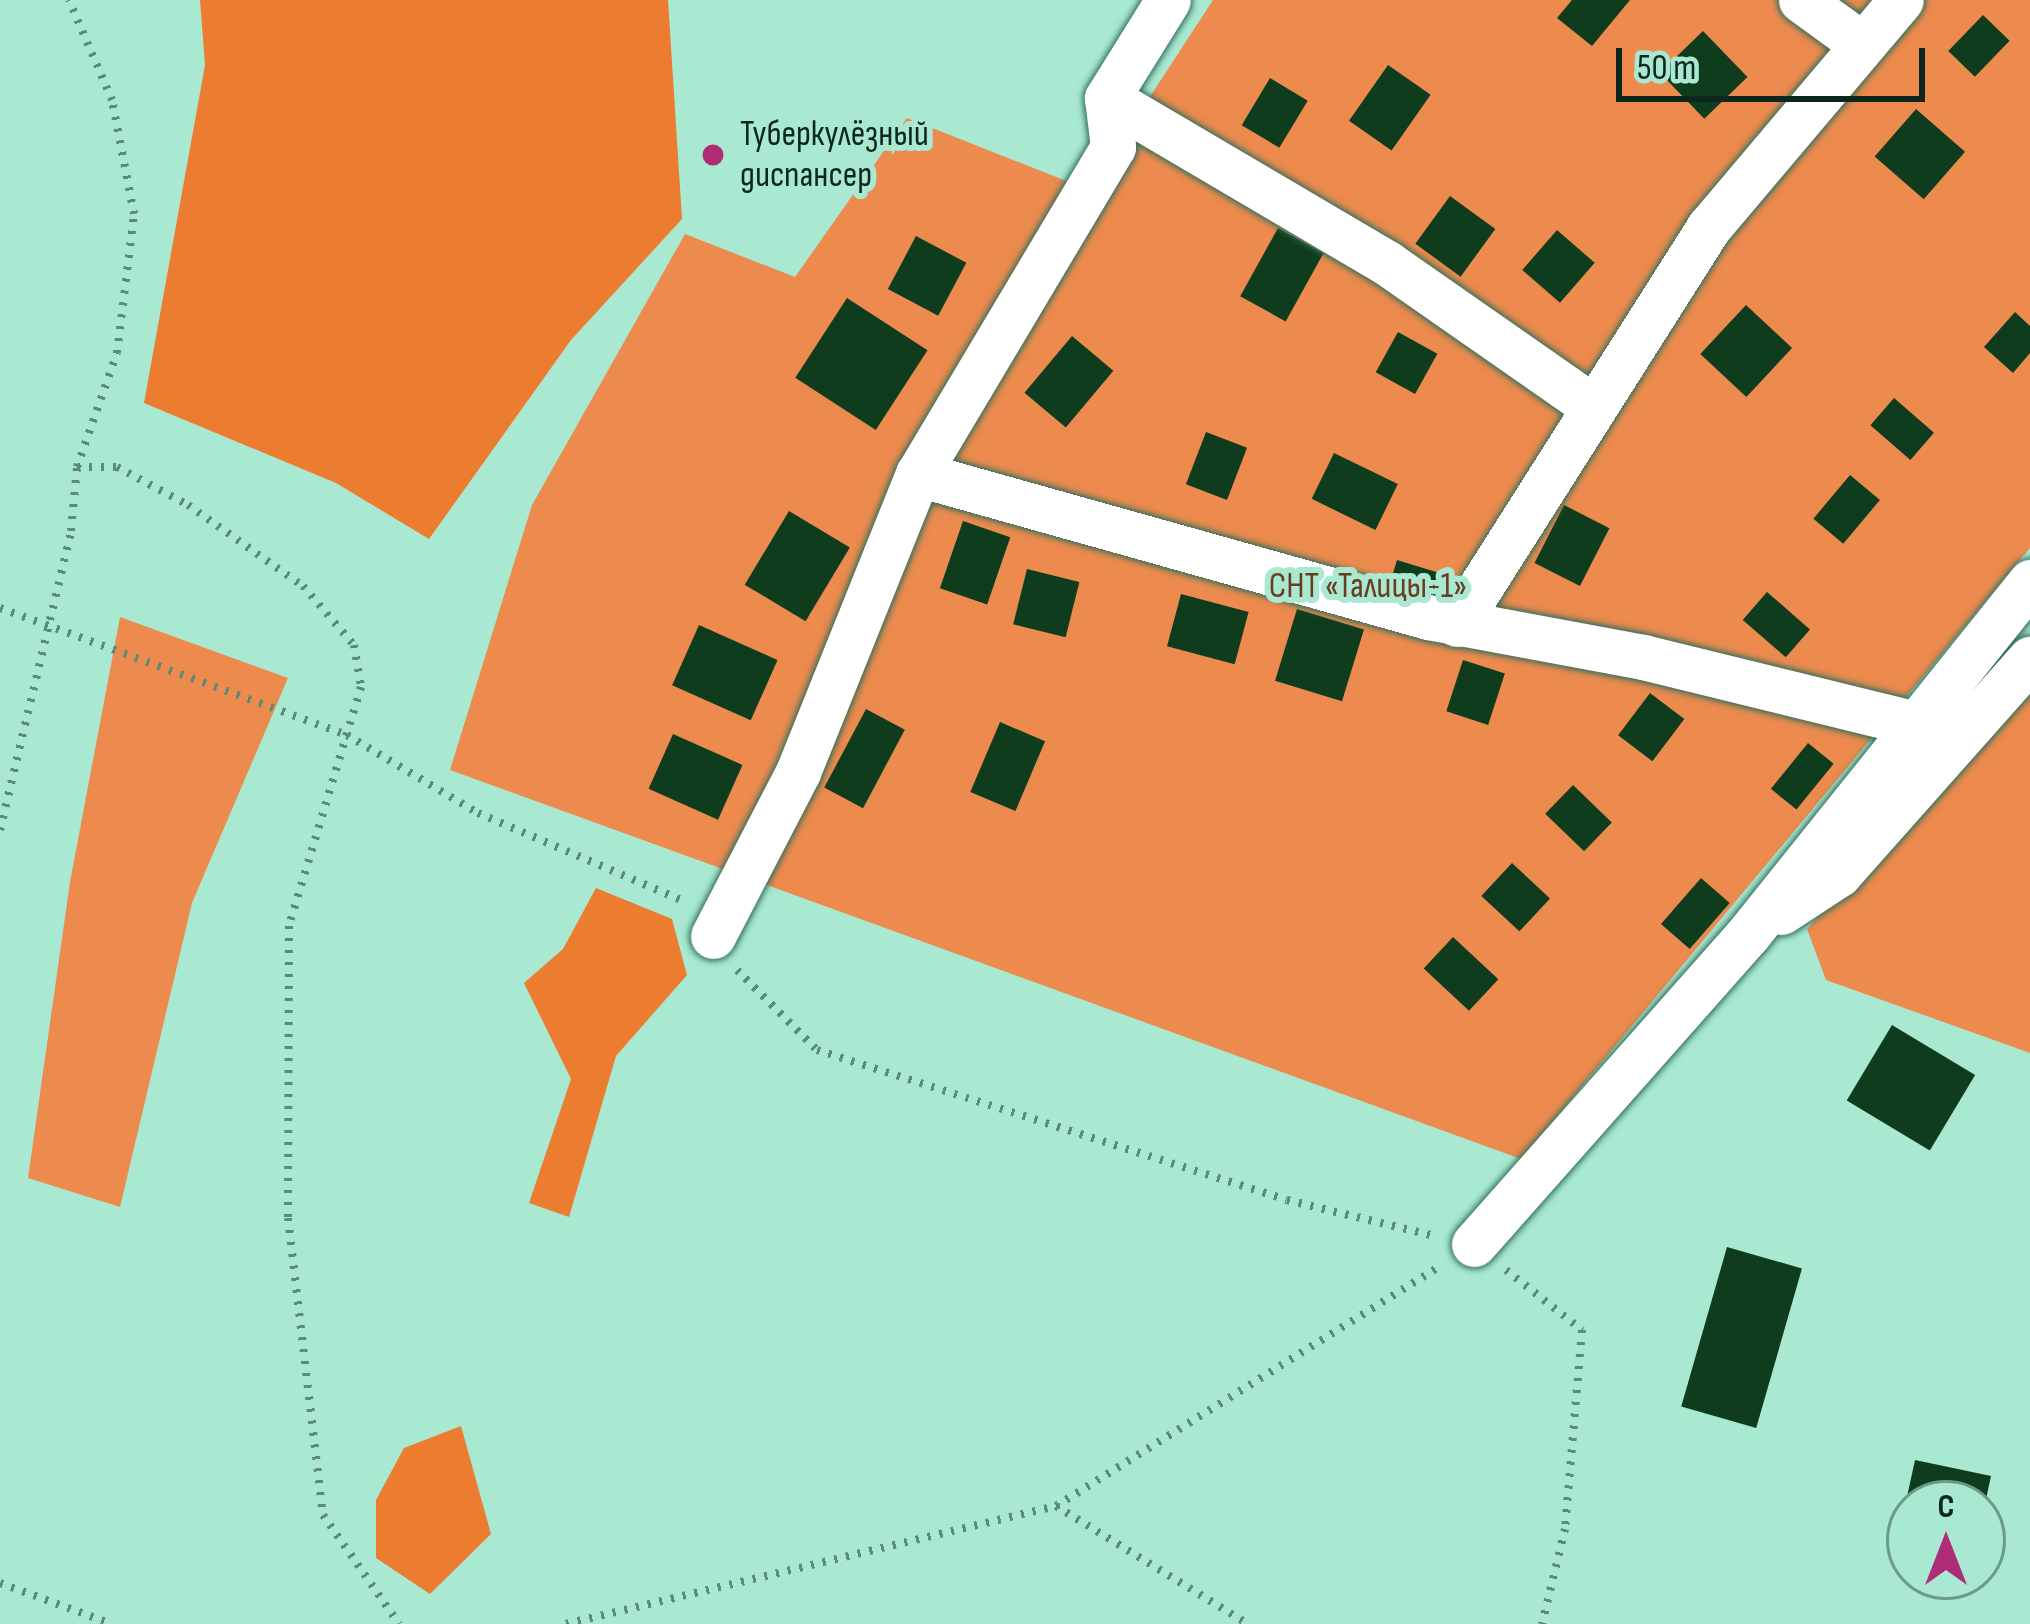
<!DOCTYPE html>
<meta charset="utf-8">
<style>
body{margin:0}
#map{position:relative;width:2030px;height:1624px;overflow:hidden;background:#a9e9d2;font-family:"Sofia Sans Condensed",sans-serif}
div>[style]{position:absolute}
[style*='--x']{left:calc(var(--x)*1px);top:calc(var(--y)*1px);width:calc(var(--w)*1px);rotate:calc(var(--a)*1deg)}
.green>*{inset:0;background:#ed8b4e}
.forest>*{inset:0;background:#ec7c30}
.building>*{inset:0;background:#103c1e;transform-origin:0 0}
.path>*{height:8px;margin-top:-4px;transform-origin:0;background:repeating-linear-gradient(90deg,#5d8b7b 0 3px,transparent 0 12px)}
.roads{filter:drop-shadow(0 0 3px #316f5c) drop-shadow(0 0 3px #316f5c)}
.minor>*{height:45px;margin:-22.5px;padding:0 22.5px;transform-origin:22.5px;border-radius:22.5px;background:#fff}
.dots>*{width:33px;height:33px;translate:-50% -50%;box-sizing:border-box;border:6px solid #a9e9d2;border-radius:50%}
span{translate:-50% -50%;white-space:nowrap;text-align:center;line-height:1.15;-webkit-text-stroke:12px #a9e9d2;paint-order:stroke}
.poi-label{font-size:36px;color:#0d271f}
.left{translate:0 -50%;text-align:left}
.park-label{font-size:36px;color:#6a3c20}
.north{position:absolute;left:1886px;top:1480px;width:120px;height:120px;box-sizing:border-box;background:#a9e9d2;border:3px solid #6b9b8a;border-radius:50%;rotate:0deg;font-size:33px;font-weight:700;line-height:48px;text-align:center;color:#0d271f}
.north::after{content:'';display:block;margin:auto;width:42px;height:54px;background:#af2d77;clip-path:polygon(50% 0,100% 100%,50% 72%,0 100%)}
.scale{position:absolute;left:1616px;top:48px;width:309px;height:54px;box-sizing:border-box;border:6px solid #0d271f;border-top:0;padding-left:15px;font-size:36px;line-height:42px;white-space:nowrap;color:#0d271f;-webkit-text-stroke:9px #a9e9d2;paint-order:stroke}
</style>
<div id="map">
<div class="green">
<i style="clip-path:polygon(1213px 0,2030px 0,2030px 548px,1521px 1159px,450px 770px,532px 505px,685px 234px,795px 277px,907px 118px,1089px 190px)"></i>
<i style="clip-path:polygon(120px 617px,288px 678px,192px 903px,120px 1207px,28px 1178px,70px 882px)"></i>
<i style="clip-path:polygon(2030px 680px,2030px 1053px,1826px 980px,1807px 929px)"></i>
</div>
<div class="forest">
<i style="clip-path:polygon(200px 0,668px 0,682px 219px,571px 340px,429px 539px,336px 483px,144px 403px,205px 65px)"></i>
<i style="clip-path:polygon(596px 888px,672px 919px,687px 975px,616px 1056px,569px 1217px,529px 1203px,571px 1079px,524px 983px,563px 949px)"></i>
<i style="clip-path:polygon(461px 1426px,491px 1534px,430px 1594px,376px 1558px,376px 1500px,404px 1448px)"></i>
</div>
<div class="building">
<i style="clip-path:polygon(1572px 0,1630px 0,1592px 46px,1557px 18px)"></i>
<i style="left:1983px;top:15px;width:37px;height:50px;rotate:44deg"></i>
<i style="left:1703px;top:31px;width:64px;height:60px;rotate:46deg"></i>
<i style="left:1388px;top:65px;width:52px;height:68px;rotate:35deg"></i>
<i style="left:1270px;top:78px;width:44px;height:55px;rotate:31deg"></i>
<i style="left:1916px;top:109px;width:65px;height:63px;rotate:41deg"></i>
<i style="left:1450px;top:196px;width:56px;height:59px;rotate:36deg"></i>
<i style="left:1278px;top:228px;width:52px;height:78px;rotate:29deg"></i>
<i style="left:1557px;top:230px;width:50px;height:53px;rotate:41deg"></i>
<i style="left:916px;top:236px;width:57px;height:60px;rotate:28deg"></i>
<i style="left:847px;top:298px;width:96px;height:95px;rotate:33deg"></i>
<i style="left:1746px;top:305px;width:63px;height:67px;rotate:43deg"></i>
<i style="clip-path:polygon(2015px 312px,2030px 326px,2030px 353px,2013px 373px,1984px 347px)"></i>
<i style="left:1398px;top:332px;width:45px;height:46px;rotate:29deg"></i>
<i style="left:1072px;top:336px;width:54px;height:74px;rotate:40deg"></i>
<i style="left:1894px;top:398px;width:53px;height:36px;rotate:41deg"></i>
<i style="left:1206px;top:432px;width:44px;height:56px;rotate:21deg"></i>
<i style="left:1334px;top:453px;width:71px;height:51px;rotate:26deg"></i>
<i style="left:1850px;top:475px;width:39px;height:57px;rotate:40deg"></i>
<i style="left:1564px;top:505px;width:51px;height:65px;rotate:27deg"></i>
<i style="left:789px;top:511px;width:71px;height:86px;rotate:31deg"></i>
<i style="left:963px;top:521px;width:50px;height:71px;rotate:19deg"></i>
<i style="left:1397px;top:560px;width:59px;height:25px;rotate:17deg"></i>
<i style="left:1027px;top:569px;width:54px;height:57px;rotate:14deg"></i>
<i style="left:1767px;top:592px;width:57px;height:37px;rotate:41deg"></i>
<i style="left:1181px;top:594px;width:70px;height:54px;rotate:15deg"></i>
<i style="left:1297px;top:609px;width:70px;height:75px;rotate:17deg"></i>
<i style="left:699px;top:625px;width:86px;height:66px;rotate:24deg"></i>
<i style="left:1463px;top:660px;width:44px;height:54px;rotate:18deg"></i>
<i style="left:1650px;top:693px;width:43px;height:53px;rotate:37deg"></i>
<i style="left:866px;top:709px;width:44px;height:89px;rotate:28deg"></i>
<i style="left:1000px;top:722px;width:49px;height:76px;rotate:23deg"></i>
<i style="left:673px;top:734px;width:76px;height:60px;rotate:24deg"></i>
<i style="left:1808px;top:743px;width:33px;height:59px;rotate:39deg"></i>
<i style="left:1573px;top:785px;width:54px;height:40px;rotate:44deg"></i>
<i style="left:1512px;top:863px;width:52px;height:45px;rotate:43deg"></i>
<i style="left:1701px;top:878px;width:38px;height:61px;rotate:41deg"></i>
<i style="left:1453px;top:937px;width:62px;height:43px;rotate:43deg"></i>
<i style="left:1892px;top:1025px;width:97px;height:88px;rotate:31deg"></i>
<i style="left:1727px;top:1247px;width:78px;height:166px;rotate:16deg"></i>
<i style="clip-path:polygon(1915px 1460px,1991px 1476px,1985px 1504px,1910px 1504px,1910px 1541px,1898px 1538px)"></i>
</div>
<div class="path">
<i style="--x:77;--y:467;--w:40;--a:0"></i>
<i style="--x:117;--y:467;--w:81;--a:28.2"></i>
<i style="--x:188;--y:505;--w:141;--a:35.2"></i>
<i style="--x:303;--y:586;--w:78;--a:49.2"></i>
<i style="--x:354;--y:645;--w:43;--a:80.5"></i>
<i style="--x:361;--y:687;--w:250;--a:106.8"></i>
<i style="--x:289;--y:926;--w:292;--a:90.2"></i>
<i style="--x:288;--y:1218;--w:299;--a:83.3"></i>
<i style="--x:323;--y:1515;--w:133;--a:55.1"></i>
<i style="--x:0;--y:608;--w:370;--a:20.1"></i>
<i style="--x:347;--y:735;--w:152;--a:30.8"></i>
<i style="--x:478;--y:813;--w:226;--a:23.2"></i>
<i style="--x:0;--y:830;--w:307;--a:-76.6"></i>
<i style="--x:71;--y:531;--w:64;--a:-84.6"></i>
<i style="--x:77;--y:467;--w:121;--a:-70.7"></i>
<i style="--x:117;--y:353;--w:140;--a:-83"></i>
<i style="--x:134;--y:214;--w:116;--a:-100.9"></i>
<i style="--x:112;--y:100;--w:109;--a:-113.3"></i>
<i style="--x:737;--y:970;--w:113;--a:45"></i>
<i style="--x:817;--y:1050;--w:493;--a:17.7"></i>
<i style="--x:1287;--y:1200;--w:152;--a:13.7"></i>
<i style="--x:1506;--y:1270;--w:97;--a:38.3"></i>
<i style="--x:1582;--y:1330;--w:200;--a:94.9"></i>
<i style="--x:1565;--y:1529;--w:98;--a:103.6"></i>
<i style="--x:1056;--y:1506;--w:225;--a:31.6"></i>
<i style="--x:0;--y:1583;--w:119;--a:20.1"></i>
<i style="--x:566;--y:1624;--w:504;--a:-13.54"></i>
<i style="--x:1056;--y:1506;--w:454;--a:-32"></i>
</div>
<div class="roads">
<div class="minor">
<i style="--x:1801;--y:0;--w:72;--a:35.9"></i>
<i style="--x:1107;--y:98;--w:325;--a:30.5"></i>
<i style="--x:1387;--y:263;--w:250;--a:34.9"></i>
<i style="--x:918;--y:474;--w:530;--a:15.66"></i>
<i style="--x:1428;--y:617;--w:219;--a:10.5"></i>
<i style="--x:1643;--y:657;--w:277;--a:13.8"></i>
<i style="--x:1457;--y:624;--w:470;--a:-57.6"></i>
<i style="--x:1709;--y:227;--w:297;--a:-49.8"></i>
<i style="--x:1781;--y:912;--w:69;--a:-33.2"></i>
<i style="--x:1839;--y:874;--w:288;--a:-48.4"></i>
<i style="--x:713;--y:936;--w:185;--a:-62.6"></i>
<i style="--x:798;--y:772;--w:321;--a:-68.1"></i>
<i style="--x:918;--y:474;--w:381;--a:-59.2"></i>
<i style="--x:1113;--y:147;--w:49;--a:-97"></i>
<i style="--x:1107;--y:98;--w:115;--a:-58.1"></i>
<i style="--x:1474;--y:1244;--w:415;--a:-48.5"></i>
<i style="--x:1749;--y:933;--w:450;--a:-51.3"></i>
</div>
</div>
<div class="dots">
<i style="left:713px;top:155px;background:#af2d77"></i>
</div>
<div class="poi-label">
<span class="left" style="left:740px;top:155px">Туберкулёзный<br>диспансер</span>
</div>
<div class="park-label">
<span style="left:1368px;top:587px">СНТ «Талицы-1»</span>
</div>
<div class="north">С</div>
<div class="scale">50 m</div>
</div>
